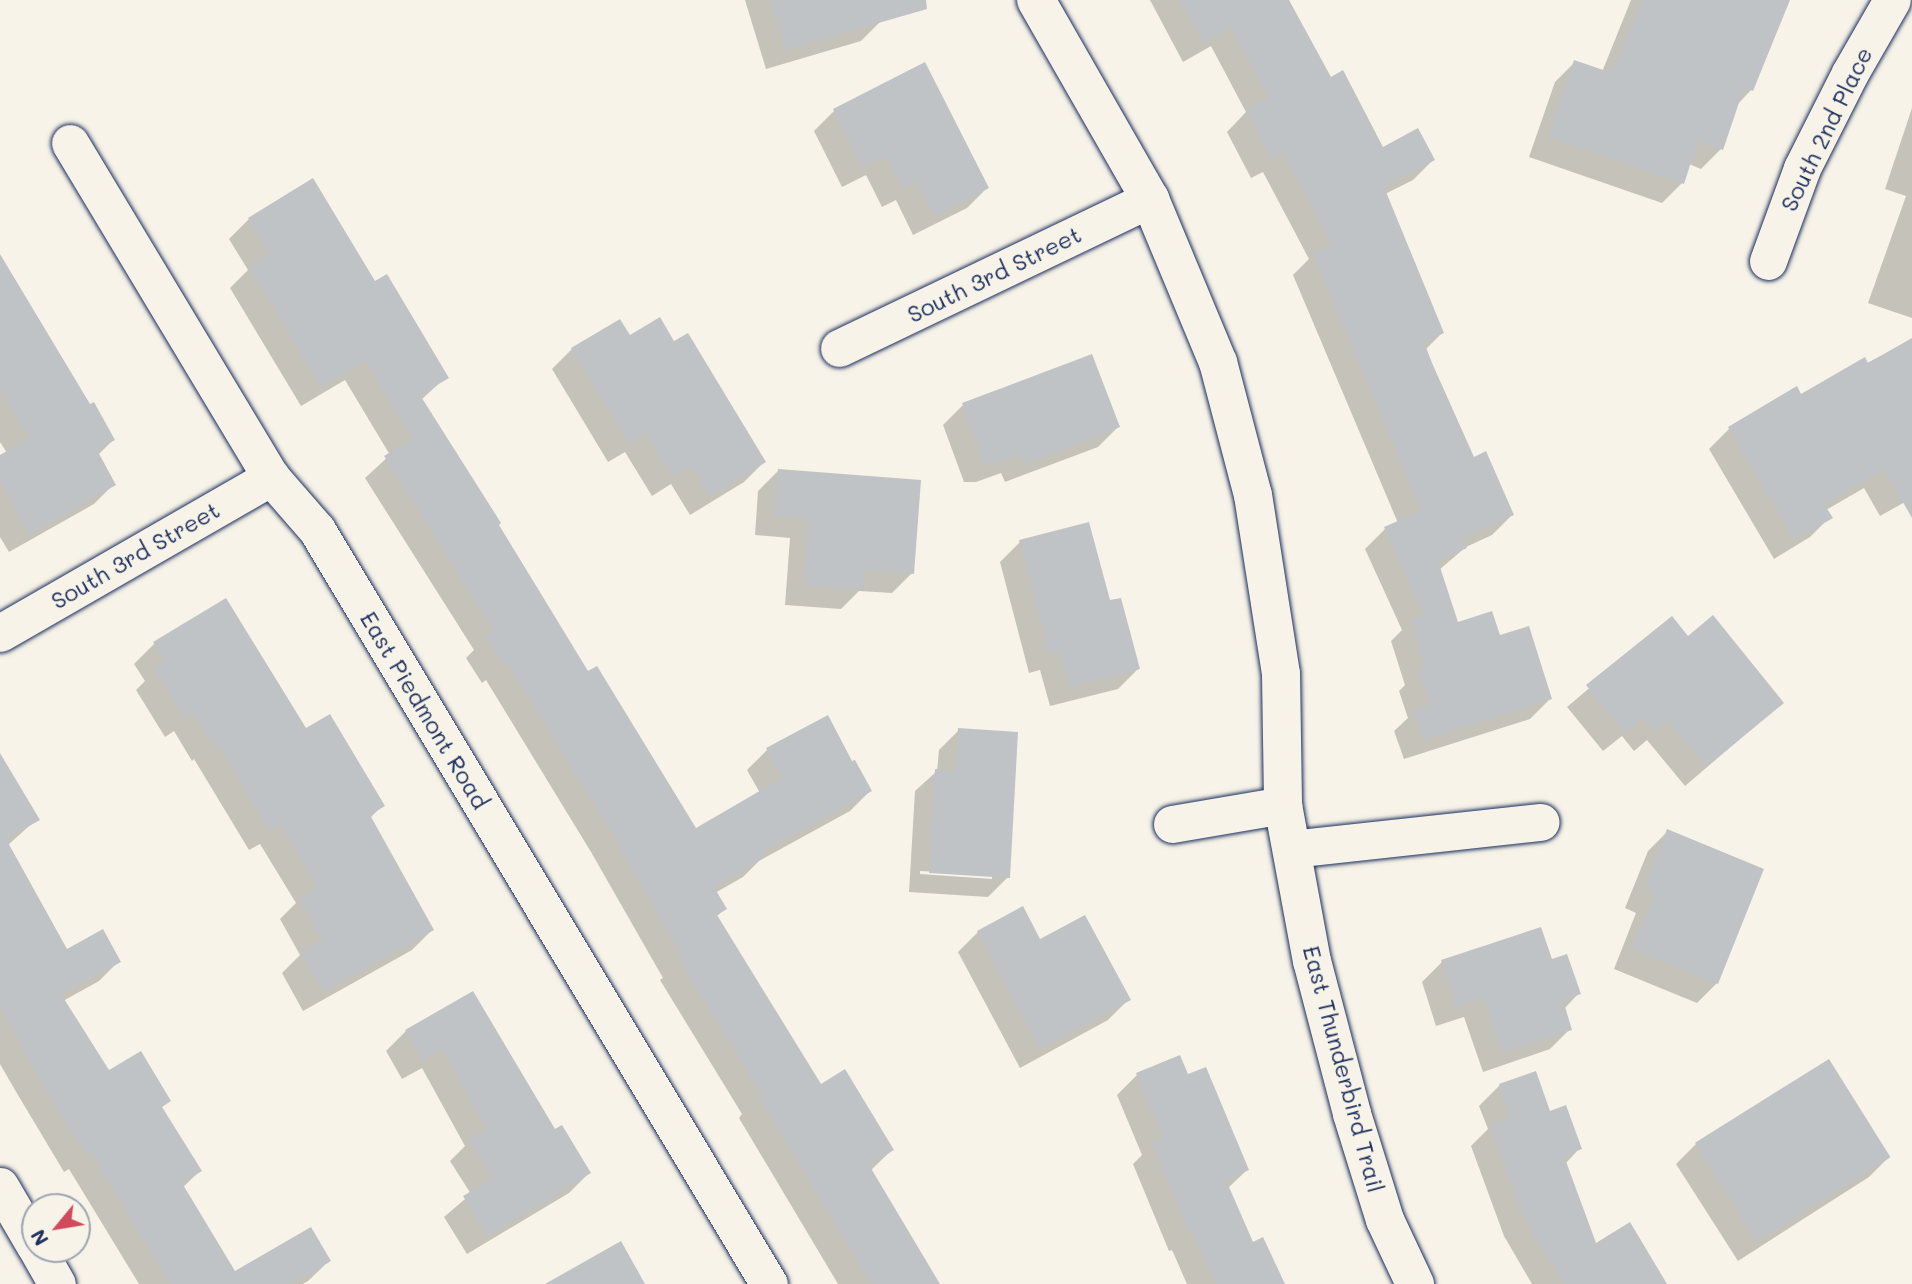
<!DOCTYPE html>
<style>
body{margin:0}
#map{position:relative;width:1912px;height:1284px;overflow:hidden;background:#f7f3e8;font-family:Mali,sans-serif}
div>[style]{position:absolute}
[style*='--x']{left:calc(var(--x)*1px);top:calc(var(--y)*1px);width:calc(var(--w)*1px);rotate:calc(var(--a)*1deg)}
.shadow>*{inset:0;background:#0003}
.building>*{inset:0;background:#c0c3c5;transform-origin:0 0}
.roads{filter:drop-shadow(0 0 2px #1b2f5e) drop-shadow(0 0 2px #1b2f5e)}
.street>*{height:37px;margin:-18.5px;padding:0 18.5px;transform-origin:18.5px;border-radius:18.5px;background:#f7f3e8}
.secondary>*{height:38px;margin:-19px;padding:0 19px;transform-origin:19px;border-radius:19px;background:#f7f3e8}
span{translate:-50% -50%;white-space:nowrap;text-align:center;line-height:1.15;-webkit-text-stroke:6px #f7f3e8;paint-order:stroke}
.street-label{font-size:23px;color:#1b2f5e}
.north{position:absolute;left:21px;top:1193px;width:70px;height:70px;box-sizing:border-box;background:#f7f3e8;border:2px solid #9fa5b1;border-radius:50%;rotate:240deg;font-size:19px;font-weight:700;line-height:28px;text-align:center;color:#1b2f5e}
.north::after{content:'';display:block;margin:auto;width:24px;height:32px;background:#d1495b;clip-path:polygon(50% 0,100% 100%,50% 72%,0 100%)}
</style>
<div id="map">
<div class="shadow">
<i style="clip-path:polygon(745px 0,875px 0,881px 21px,861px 41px,766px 69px)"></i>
<i style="clip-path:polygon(1150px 0,1287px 0,1331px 79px,1383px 149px,1433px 160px,1413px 180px,1385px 194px,1442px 333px,1425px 350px,1473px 459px,1512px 515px,1492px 535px,1466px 547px,1439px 570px,1457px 624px,1499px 637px,1550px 699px,1530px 719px,1404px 759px,1394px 731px,1408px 718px,1399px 691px,1405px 685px,1391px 641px,1402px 630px,1365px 549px,1385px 529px,1398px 523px,1293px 275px,1309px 259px,1263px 172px,1251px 178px,1227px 132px,1246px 112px,1211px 46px,1183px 62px)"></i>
<i style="clip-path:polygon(1631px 0,1788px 0,1751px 90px,1736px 106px,1721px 149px,1701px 169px,1689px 164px,1682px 183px,1662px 203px,1529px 157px,1555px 82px,1575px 62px,1602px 72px)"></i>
<i style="clip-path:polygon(925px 65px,987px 188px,967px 208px,913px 235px,896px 200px,882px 207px,866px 175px,842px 187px,814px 131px,834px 111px)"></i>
<i style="clip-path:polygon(1912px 108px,1912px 318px,1868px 303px,1906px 196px,1885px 189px)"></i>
<i style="clip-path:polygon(312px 181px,375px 283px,446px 377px,421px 400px,587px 674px,696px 830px,760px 793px,747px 770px,767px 750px,852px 763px,870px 791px,850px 811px,759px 861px,743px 877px,715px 893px,725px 909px,716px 917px,820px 1086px,892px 1150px,870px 1171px,938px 1284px,838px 1284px,739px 1118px,742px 1114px,660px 980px,663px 978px,591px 852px,486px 680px,482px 683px,466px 658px,474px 650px,365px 478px,390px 455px,345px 380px,301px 406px,230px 288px,248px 270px,229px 239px,249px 219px)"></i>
<i style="clip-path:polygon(0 260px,89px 407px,113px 440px,98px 455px,114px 484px,94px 504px,9px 552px,0 537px,0 457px,7px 453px,0 442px)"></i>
<i style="clip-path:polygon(1912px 340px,1912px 498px,1880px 516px,1864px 488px,1826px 510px,1830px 517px,1810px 537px,1774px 559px,1709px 449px,1729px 429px,1796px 389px,1801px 397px)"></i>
<i style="clip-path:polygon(674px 344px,764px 462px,744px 482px,690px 515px,671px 484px,652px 496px,625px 452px,608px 462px,552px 369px,572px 349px)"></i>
<i style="clip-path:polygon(963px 405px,1118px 427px,1098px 447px,1005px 482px,1001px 473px,976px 482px,964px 482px,943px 425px)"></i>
<i style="clip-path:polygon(778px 471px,912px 573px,892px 593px,859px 591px,841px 609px,785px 605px,790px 538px,755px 535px,758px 491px)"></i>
<i style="clip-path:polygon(1020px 542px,1109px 602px,1138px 669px,1118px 689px,1050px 706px,1040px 670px,1029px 673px,1000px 562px)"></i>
<i style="clip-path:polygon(1672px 618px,1688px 638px,1782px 703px,1685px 786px,1647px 740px,1634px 751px,1622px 736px,1603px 751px,1567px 707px)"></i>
<i style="clip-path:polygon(154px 644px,305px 731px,383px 805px,370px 818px,432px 930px,412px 950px,303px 1011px,282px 973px,300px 955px,280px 919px,296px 903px,260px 844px,249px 850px,194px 759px,192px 761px,174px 731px,165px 737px,136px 690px,145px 681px,134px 664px)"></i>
<i style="clip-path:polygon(evenodd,959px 730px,1008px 877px,988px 897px,909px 892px,915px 791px,937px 771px,939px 750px,959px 730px,920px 871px,992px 875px,992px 879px,920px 874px,920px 871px)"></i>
<i style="clip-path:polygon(0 757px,37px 819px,8px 845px,66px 951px,119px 961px,99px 981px,63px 1001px,108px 1073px,168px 1101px,161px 1108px,200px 1171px,182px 1188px,234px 1274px,329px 1261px,308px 1281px,303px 1284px,139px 1284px,69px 1169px,64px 1172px,15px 1090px,0 1064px)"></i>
<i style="clip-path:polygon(1668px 831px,1717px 983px,1697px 1003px,1614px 969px,1636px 913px,1625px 908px,1648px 851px)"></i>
<i style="clip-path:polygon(978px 932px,1128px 1000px,1108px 1020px,1020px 1068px,958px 952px)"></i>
<i style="clip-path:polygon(1551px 961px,1579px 993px,1564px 1009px,1570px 1029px,1550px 1049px,1483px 1072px,1464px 1017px,1436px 1026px,1422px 982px,1442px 962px)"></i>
<i style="clip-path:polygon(473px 993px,554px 1131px,589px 1173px,569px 1193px,467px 1254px,444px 1217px,471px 1194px,450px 1161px,465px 1146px,422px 1068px,402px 1079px,386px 1051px,406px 1031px)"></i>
<i style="clip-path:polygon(1179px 1057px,1187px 1076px,1247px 1170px,1228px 1188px,1252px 1244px,1283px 1284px,1187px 1284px,1172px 1250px,1169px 1251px,1133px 1164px,1142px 1155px,1117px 1095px,1137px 1075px)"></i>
<i style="clip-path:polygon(1534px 1073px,1549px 1113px,1580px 1148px,1565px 1164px,1595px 1246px,1665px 1284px,1532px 1284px,1504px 1236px,1471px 1146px,1488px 1129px,1479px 1106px,1499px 1086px)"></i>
<i style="clip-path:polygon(1696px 1144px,1889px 1157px,1869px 1177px,1738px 1261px,1676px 1164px)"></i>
</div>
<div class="building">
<i style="clip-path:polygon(771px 0,926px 0,927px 9px,785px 50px)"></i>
<i style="clip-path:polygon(1180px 0,1289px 0,1331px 77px,1343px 70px,1383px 147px,1418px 128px,1435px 160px,1384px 187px,1444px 333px,1424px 342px,1432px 363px,1474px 457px,1486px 451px,1514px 515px,1462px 538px,1467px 548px,1438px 561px,1458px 622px,1492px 611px,1500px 635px,1529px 626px,1552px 699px,1424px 740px,1414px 710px,1430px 704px,1418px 669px,1425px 667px,1410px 619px,1424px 615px,1384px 527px,1421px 511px,1313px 253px,1332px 245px,1283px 153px,1272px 160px,1246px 110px,1269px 98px,1231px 28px,1204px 43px)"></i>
<i style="clip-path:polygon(1642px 0,1790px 0,1753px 91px,1744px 88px,1723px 150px,1698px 141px,1684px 184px,1548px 137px,1574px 60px,1612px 73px)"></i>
<i style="clip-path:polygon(925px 62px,989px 188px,934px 216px,916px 181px,902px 188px,886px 156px,862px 168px,833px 109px)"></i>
<i style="clip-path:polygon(313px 178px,375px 281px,387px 274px,449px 378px,420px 395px,501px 523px,499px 525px,588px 671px,597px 666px,696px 828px,782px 778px,766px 748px,828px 715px,852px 761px,855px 760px,872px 791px,762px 852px,765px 857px,714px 887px,727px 909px,717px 915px,821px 1084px,845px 1069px,894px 1150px,869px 1165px,940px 1284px,872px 1284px,758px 1096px,762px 1094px,679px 959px,682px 957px,611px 832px,507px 662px,503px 664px,485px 636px,494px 630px,384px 456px,412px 439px,366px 361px,321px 387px,249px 266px,270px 254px,248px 218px)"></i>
<i style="clip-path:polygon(0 254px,90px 404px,94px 402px,115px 440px,97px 450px,116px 485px,29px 534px,0 481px,0 455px,30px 438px,0 389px)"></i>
<i style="clip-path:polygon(660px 317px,674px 341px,688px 333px,766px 462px,710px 496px,692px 466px,673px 477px,646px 433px,629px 443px,571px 348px,620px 319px,630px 335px)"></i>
<i style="clip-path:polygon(1912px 338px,1912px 518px,1884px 469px,1824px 504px,1833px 518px,1795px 540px,1728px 427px,1797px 386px,1801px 394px,1865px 357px,1868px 363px)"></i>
<i style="clip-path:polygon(1092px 354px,1120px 427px,1025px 464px,1021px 454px,998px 463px,984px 463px,962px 403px)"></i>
<i style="clip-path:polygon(778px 469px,921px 480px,914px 574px,864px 570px,863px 590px,804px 585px,809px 518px,774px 516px)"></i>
<i style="clip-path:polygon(1089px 522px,1110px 600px,1121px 598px,1140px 669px,1070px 687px,1060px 651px,1049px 654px,1019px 540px)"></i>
<i style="clip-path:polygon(226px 598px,306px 728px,330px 714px,385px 806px,370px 815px,434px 930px,323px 992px,301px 952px,322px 940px,299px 898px,318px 887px,281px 825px,270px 831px,215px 740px,212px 742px,194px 713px,185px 718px,155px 669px,165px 662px,153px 642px)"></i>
<i style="clip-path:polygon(1713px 615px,1784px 703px,1706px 767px,1668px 721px,1655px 732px,1642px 718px,1624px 733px,1586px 685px,1672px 616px,1688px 636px)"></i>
<i style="clip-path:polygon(958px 728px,1018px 732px,1010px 878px,929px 873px,935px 769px,956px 771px)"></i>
<i style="clip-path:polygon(0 753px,40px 820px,6px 839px,67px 949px,103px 929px,121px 962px,61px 994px,109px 1070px,141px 1051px,171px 1101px,162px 1107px,202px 1171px,182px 1183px,235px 1271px,311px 1227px,331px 1261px,291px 1284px,170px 1284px,90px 1151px,85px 1154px,34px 1070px,0 1005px)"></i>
<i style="clip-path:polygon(1667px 829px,1764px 869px,1718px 984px,1632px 949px,1655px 893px,1644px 888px)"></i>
<i style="clip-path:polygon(1023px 906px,1040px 939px,1085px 915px,1131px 1000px,1040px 1049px,977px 931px)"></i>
<i style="clip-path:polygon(1541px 927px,1552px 959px,1567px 954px,1581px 994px,1563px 1000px,1572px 1030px,1503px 1053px,1484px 998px,1456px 1007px,1441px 960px)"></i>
<i style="clip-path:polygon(473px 991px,555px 1129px,562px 1125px,591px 1173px,488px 1236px,463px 1196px,493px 1178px,469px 1139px,487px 1129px,442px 1049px,422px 1060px,405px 1030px)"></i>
<i style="clip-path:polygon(1180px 1055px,1188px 1074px,1206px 1067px,1249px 1170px,1226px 1180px,1253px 1242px,1263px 1237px,1285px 1284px,1216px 1284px,1192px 1231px,1189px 1233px,1152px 1142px,1163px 1138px,1136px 1073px)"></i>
<i style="left:1829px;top:1059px;width:116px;height:158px;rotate:58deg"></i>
<i style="clip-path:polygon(1536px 1071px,1550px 1111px,1566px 1105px,1582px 1149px,1564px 1156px,1596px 1243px,1630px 1222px,1667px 1284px,1564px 1284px,1523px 1216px,1490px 1124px,1510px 1117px,1499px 1084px)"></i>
<i style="clip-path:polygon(621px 1241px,645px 1284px,545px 1284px)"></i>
</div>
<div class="roads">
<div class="street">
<i style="--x:70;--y:143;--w:390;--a:59"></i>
<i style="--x:271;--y:477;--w:70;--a:49"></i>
<i style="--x:317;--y:530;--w:879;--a:59.06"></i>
<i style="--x:1768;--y:261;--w:99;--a:-69.9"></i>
<i style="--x:1802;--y:168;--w:106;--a:-63.2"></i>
<i style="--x:1850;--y:73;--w:84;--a:-60.1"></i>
<i style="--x:839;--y:348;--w:345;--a:-25.6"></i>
<i style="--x:0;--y:633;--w:313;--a:-29.9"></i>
<i style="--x:1172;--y:824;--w:113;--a:-9.7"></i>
<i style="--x:1291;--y:849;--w:251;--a:-6.2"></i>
<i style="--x:0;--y:1186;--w:69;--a:59.7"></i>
<i style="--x:37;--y:1249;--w:40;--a:60.3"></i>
</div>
<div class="secondary">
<i style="--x:1036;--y:0;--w:229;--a:60.2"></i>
<i style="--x:1150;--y:199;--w:177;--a:67.4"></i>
<i style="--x:1218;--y:362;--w:138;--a:75.3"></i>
<i style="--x:1253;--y:495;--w:181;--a:81.1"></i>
<i style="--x:1281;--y:674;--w:131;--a:89.1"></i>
<i style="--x:1283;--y:805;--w:159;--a:79.5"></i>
<i style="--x:1312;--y:961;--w:158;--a:75.3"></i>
<i style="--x:1352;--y:1114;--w:111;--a:72.7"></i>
<i style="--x:1385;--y:1220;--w:71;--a:64.9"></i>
</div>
</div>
<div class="street-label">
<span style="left:1826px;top:129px;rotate:-64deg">South 2nd Place</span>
<span style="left:994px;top:274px;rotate:-26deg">South 3rd Street</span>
<span style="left:135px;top:555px;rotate:-30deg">South 3rd Street</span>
<span style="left:425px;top:710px;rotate:59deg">East Piedmont Road</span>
<span style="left:1344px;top:1069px;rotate:75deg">East Thunderbird Trail</span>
</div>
<div class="north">N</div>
</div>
